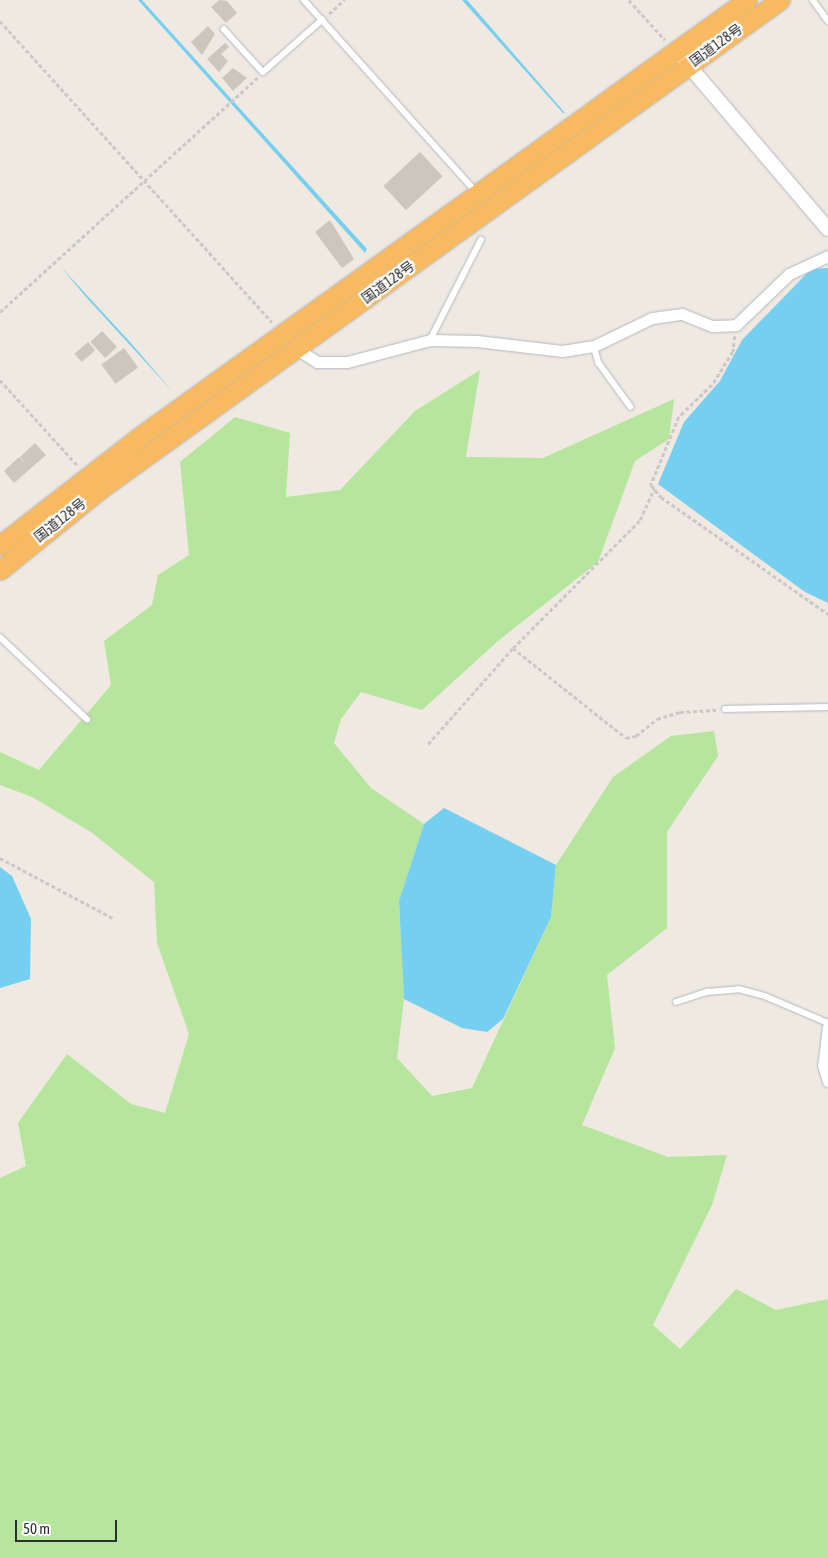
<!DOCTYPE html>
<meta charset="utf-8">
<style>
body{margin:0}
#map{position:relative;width:828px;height:1558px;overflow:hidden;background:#efe9e1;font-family:"Asap Condensed","Noto Sans JP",sans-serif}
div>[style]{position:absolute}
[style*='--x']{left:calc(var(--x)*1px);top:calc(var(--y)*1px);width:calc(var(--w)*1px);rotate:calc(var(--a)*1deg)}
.green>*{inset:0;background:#b6e59e}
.water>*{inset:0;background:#75cff0}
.building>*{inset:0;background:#cbc7bf;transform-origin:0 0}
.path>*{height:2.5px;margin-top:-1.25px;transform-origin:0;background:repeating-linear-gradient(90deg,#c9c9c9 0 4px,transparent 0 6.5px)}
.roads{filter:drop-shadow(0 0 1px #b4b7c1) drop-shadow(0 0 1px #b4b7c1)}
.service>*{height:5.5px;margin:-2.75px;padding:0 2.75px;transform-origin:2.75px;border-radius:2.75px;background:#fff}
.minor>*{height:11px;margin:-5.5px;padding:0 5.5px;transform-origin:5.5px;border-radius:5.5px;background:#fff}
.tertiary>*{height:14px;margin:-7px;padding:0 7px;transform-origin:7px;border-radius:7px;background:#fff}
.trunk>*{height:19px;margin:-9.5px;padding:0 9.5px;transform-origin:9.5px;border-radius:9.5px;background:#f8ba60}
span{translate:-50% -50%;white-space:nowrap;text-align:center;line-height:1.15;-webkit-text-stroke:4.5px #fff;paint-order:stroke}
.street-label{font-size:14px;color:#2e2e2e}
.scale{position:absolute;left:15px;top:1520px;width:102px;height:22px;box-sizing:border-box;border:2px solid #2e2e2e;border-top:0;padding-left:6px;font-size:15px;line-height:18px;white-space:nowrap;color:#2e2e2e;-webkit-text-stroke:4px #fff;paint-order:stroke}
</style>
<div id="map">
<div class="green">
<i style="clip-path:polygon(480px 370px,466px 457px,543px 458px,674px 399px,669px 439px,635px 461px,598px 562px,498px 641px,422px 710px,361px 692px,341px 719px,334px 743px,371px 788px,424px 824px,399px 901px,404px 999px,397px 1058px,432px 1096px,472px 1088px,551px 917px,556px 865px,613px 777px,671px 736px,714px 731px,718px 756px,667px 832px,667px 928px,607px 975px,615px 1048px,582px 1125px,668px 1157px,727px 1155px,712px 1205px,653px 1325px,680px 1349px,736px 1289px,776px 1310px,828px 1299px,828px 1558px,0 1558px,0 1178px,26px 1166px,18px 1123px,67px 1054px,131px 1104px,165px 1113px,189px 1034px,157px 943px,154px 882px,91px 832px,32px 797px,0 785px,0 752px,39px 770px,111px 685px,104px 641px,152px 605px,158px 575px,189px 555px,180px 462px,235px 417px,290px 433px,286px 497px,340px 490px,415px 411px)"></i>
</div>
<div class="water">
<i style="clip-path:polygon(138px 0,142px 0,234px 102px,367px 249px,365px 253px)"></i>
<i style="clip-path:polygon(462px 0,467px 0,565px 113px,563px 113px)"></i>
<i style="clip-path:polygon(60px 266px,130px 342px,173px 392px,86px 297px)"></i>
<i style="clip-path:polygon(828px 268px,828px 603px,805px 592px,658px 484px,684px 422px,720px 381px,742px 340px,811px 269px)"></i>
<i style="clip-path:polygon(444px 808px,556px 865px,551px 917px,503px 1019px,487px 1032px,462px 1028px,404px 999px,399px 901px,424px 824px)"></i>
<i style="clip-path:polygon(0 867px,12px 876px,31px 919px,30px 979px,0 988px)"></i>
</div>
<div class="building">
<i style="clip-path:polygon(219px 0,227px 1px,237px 13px,226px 23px,211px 7px)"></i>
<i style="clip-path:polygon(208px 26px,215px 34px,202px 55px,191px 42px)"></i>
<i style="clip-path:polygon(225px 43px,229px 47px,221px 54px,228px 61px,219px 72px,207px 59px)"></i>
<i style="clip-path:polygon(233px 68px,247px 78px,233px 91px,222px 78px)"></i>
<i style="left:420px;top:152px;width:33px;height:50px;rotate:47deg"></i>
<i style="clip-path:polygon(330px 220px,354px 259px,342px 268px,315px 232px)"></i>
<i style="left:102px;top:331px;width:22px;height:16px;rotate:47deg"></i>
<i style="left:88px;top:342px;width:11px;height:18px;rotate:49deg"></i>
<i style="left:124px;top:348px;width:24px;height:28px;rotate:54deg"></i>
<i style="clip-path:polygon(35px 443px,46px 455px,14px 483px,4px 471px,19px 457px,27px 466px,20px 457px)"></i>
</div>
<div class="path">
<i style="--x:629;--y:0;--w:54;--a:48"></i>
<i style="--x:329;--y:14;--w:21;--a:-43"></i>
<i style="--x:0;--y:21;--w:406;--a:47.9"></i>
<i style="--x:0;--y:312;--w:348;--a:-42.3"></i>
<i style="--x:735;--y:336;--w:16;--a:97"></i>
<i style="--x:733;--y:352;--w:39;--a:122"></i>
<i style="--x:712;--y:385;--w:46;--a:135.9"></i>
<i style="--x:679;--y:417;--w:74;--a:112.4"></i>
<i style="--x:651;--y:485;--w:16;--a:50"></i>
<i style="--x:661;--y:497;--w:204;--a:35"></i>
<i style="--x:0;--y:380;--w:116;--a:47.8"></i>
<i style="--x:513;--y:648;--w:144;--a:38.5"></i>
<i style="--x:626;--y:738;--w:10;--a:-11"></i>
<i style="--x:636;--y:736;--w:27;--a:-39"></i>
<i style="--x:657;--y:719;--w:24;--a:-17"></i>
<i style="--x:680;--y:712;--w:36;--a:-3"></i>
<i style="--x:428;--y:744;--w:128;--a:-48.5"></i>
<i style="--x:513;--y:648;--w:180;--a:-45.2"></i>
<i style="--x:640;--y:520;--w:35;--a:-66"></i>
<i style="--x:0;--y:858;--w:128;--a:28"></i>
</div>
<div class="roads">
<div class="service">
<i style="--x:304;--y:0;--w:258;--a:48.1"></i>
<i style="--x:813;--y:0;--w:26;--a:54"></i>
<i style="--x:224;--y:29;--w:58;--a:47.8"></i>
<i style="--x:263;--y:72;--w:79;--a:-41.4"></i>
<i style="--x:430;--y:340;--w:112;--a:-63"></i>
<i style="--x:594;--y:346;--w:18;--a:74"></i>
<i style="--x:599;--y:363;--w:54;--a:54"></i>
<i style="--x:0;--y:637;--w:120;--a:43.3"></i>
<i style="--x:725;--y:709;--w:103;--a:-1.1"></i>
<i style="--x:676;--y:1002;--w:33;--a:-18"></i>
<i style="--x:707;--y:992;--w:32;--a:-5"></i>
<i style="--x:739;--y:989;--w:27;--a:15"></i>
<i style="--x:765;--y:996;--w:69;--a:23.2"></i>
</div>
<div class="minor">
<i style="--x:295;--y:348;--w:26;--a:32"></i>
<i style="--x:317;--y:362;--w:30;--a:0"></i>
<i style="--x:347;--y:362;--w:86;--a:-14.8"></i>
<i style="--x:430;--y:340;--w:47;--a:1.2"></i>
<i style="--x:477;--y:341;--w:86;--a:6.7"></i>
<i style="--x:562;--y:351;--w:32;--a:-9"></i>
<i style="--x:594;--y:346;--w:64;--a:-25.8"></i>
<i style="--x:652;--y:318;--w:30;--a:-8"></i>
<i style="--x:682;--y:314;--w:32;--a:22"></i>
<i style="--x:712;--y:326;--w:24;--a:-2"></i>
<i style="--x:736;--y:325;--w:74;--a:-43.9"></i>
<i style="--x:789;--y:274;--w:43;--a:-24.8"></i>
<i style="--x:828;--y:1027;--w:38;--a:97"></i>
<i style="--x:823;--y:1065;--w:17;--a:73"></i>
</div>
<div class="tertiary">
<i style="--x:684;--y:60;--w:222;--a:49.6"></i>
</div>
<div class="trunk">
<i style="--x:0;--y:545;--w:176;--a:-37.8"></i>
<i style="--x:139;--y:437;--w:749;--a:-35.71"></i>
<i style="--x:0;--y:570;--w:127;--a:-38.9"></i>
<i style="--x:99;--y:490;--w:839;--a:-35.74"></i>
</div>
</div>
<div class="street-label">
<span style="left:716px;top:45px;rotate:-36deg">国道128号</span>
<span style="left:388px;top:282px;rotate:-36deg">国道128号</span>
<span style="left:60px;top:520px;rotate:-38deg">国道128号</span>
</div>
<div class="scale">50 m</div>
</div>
